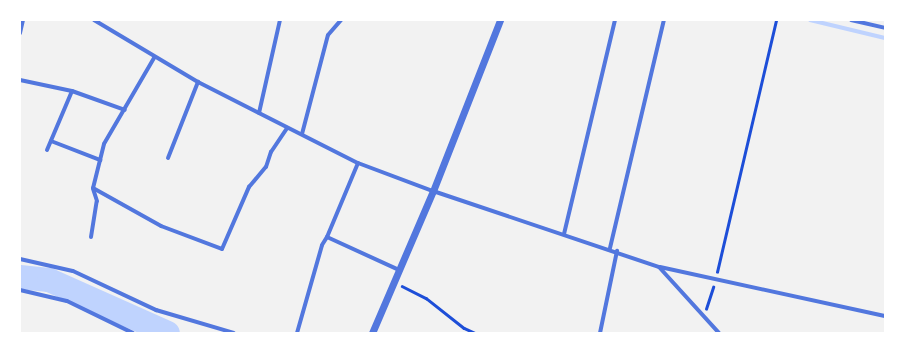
<!DOCTYPE html>
<style>
body{margin:0}
#map{position:relative;width:905px;height:353px;overflow:hidden;background:#f2f2f2;font-family:Barlow,sans-serif}
div>[style]{position:absolute}
[style*='--x']{left:calc(var(--x)*1px);top:calc(var(--y)*1px);width:calc(var(--w)*1px);rotate:calc(var(--a)*1deg)}
.stream>*{height:4px;margin:-2px;padding:0 2px;transform-origin:2px;border-radius:2px;background:#bfd3fe}
.river>*{height:24px;margin:-12px;padding:0 12px;transform-origin:12px;border-radius:12px;background:#bfd3fe}
.path>*{height:2.5px;margin:-1.25px;padding:0 1.25px;transform-origin:1.25px;border-radius:1.25px;background:#1d4ed8}
.minor>*{height:4px;margin:-2px;padding:0 2px;transform-origin:2px;border-radius:2px;background:#5277de}
.tertiary>*{height:7px;margin:-3.5px;padding:0 3.5px;transform-origin:3.5px;border-radius:3.5px;background:#5277de}
span{translate:-50% -50%;white-space:nowrap;text-align:center;line-height:1.15;-webkit-text-stroke:3px #fff;paint-order:stroke}
.frame{position:absolute;inset:0;border:21px solid #fff;pointer-events:none}
</style>
<div id="map">
<div class="stream">
<i style="--x:810;--y:20;--w:77;--a:13.5"></i>
</div>
<div class="river">
<i style="--x:20;--y:277;--w:29;--a:6"></i>
<i style="--x:49;--y:280;--w:130;--a:24"></i>
</div>
<div class="path">
<i style="--x:717;--y:272;--w:259;--a:-76.8"></i>
<i style="--x:402;--y:286;--w:27;--a:27"></i>
<i style="--x:426;--y:298;--w:48;--a:38.3"></i>
<i style="--x:464;--y:328;--w:12;--a:24"></i>
<i style="--x:706;--y:309;--w:23;--a:-72"></i>
<i style="--x:577;--y:333;--w:4;--a:0"></i>
</div>
<div class="minor">
<i style="--x:94;--y:20;--w:121;--a:30.8"></i>
<i style="--x:198;--y:82;--w:179;--a:26.9"></i>
<i style="--x:358;--y:163;--w:80;--a:20.5"></i>
<i style="--x:433;--y:191;--w:238;--a:18.6"></i>
<i style="--x:659;--y:267;--w:89;--a:47.7"></i>
<i style="--x:851;--y:20;--w:35;--a:13"></i>
<i style="--x:20;--y:33;--w:13;--a:-77"></i>
<i style="--x:154;--y:58;--w:99;--a:120.2"></i>
<i style="--x:104;--y:144;--w:45;--a:104"></i>
<i style="--x:93;--y:188;--w:78;--a:29.2"></i>
<i style="--x:161;--y:226;--w:65;--a:20.7"></i>
<i style="--x:222;--y:249;--w:68;--a:-66.5"></i>
<i style="--x:249;--y:187;--w:26;--a:-50"></i>
<i style="--x:266;--y:167;--w:16;--a:-72"></i>
<i style="--x:271;--y:152;--w:29;--a:-56"></i>
<i style="--x:20;--y:80;--w:53;--a:11.9"></i>
<i style="--x:72;--y:91;--w:56;--a:19.7"></i>
<i style="--x:259;--y:113;--w:95;--a:-77.3"></i>
<i style="--x:302;--y:134;--w:102;--a:-75.3"></i>
<i style="--x:328;--y:35;--w:20;--a:-49"></i>
<i style="--x:51;--y:141;--w:53;--a:21.2"></i>
<i style="--x:47;--y:150;--w:64;--a:-67"></i>
<i style="--x:168;--y:158;--w:82;--a:-68.5"></i>
<i style="--x:358;--y:163;--w:80;--a:112.7"></i>
<i style="--x:327;--y:237;--w:79;--a:24.6"></i>
<i style="--x:564;--y:234;--w:220;--a:-76.6"></i>
<i style="--x:91;--y:237;--w:36;--a:-81"></i>
<i style="--x:97;--y:201;--w:13;--a:-108"></i>
<i style="--x:610;--y:248;--w:234;--a:-76.7"></i>
<i style="--x:20;--y:259;--w:54;--a:12.8"></i>
<i style="--x:73;--y:271;--w:92;--a:25.2"></i>
<i style="--x:156;--y:310;--w:81;--a:16.4"></i>
<i style="--x:660;--y:267;--w:230;--a:12.3"></i>
<i style="--x:20;--y:290;--w:48;--a:13.2"></i>
<i style="--x:67;--y:301;--w:73;--a:25.9"></i>
<i style="--x:297;--y:333;--w:91;--a:-74.1"></i>
<i style="--x:322;--y:245;--w:9;--a:-58"></i>
<i style="--x:600;--y:333;--w:84;--a:-78.3"></i>
</div>
<div class="tertiary">
<i style="--x:372;--y:333;--w:155;--a:-66.8"></i>
<i style="--x:433;--y:191;--w:184;--a:-68.6"></i>
</div>
<div class="frame"></div>
</div>
